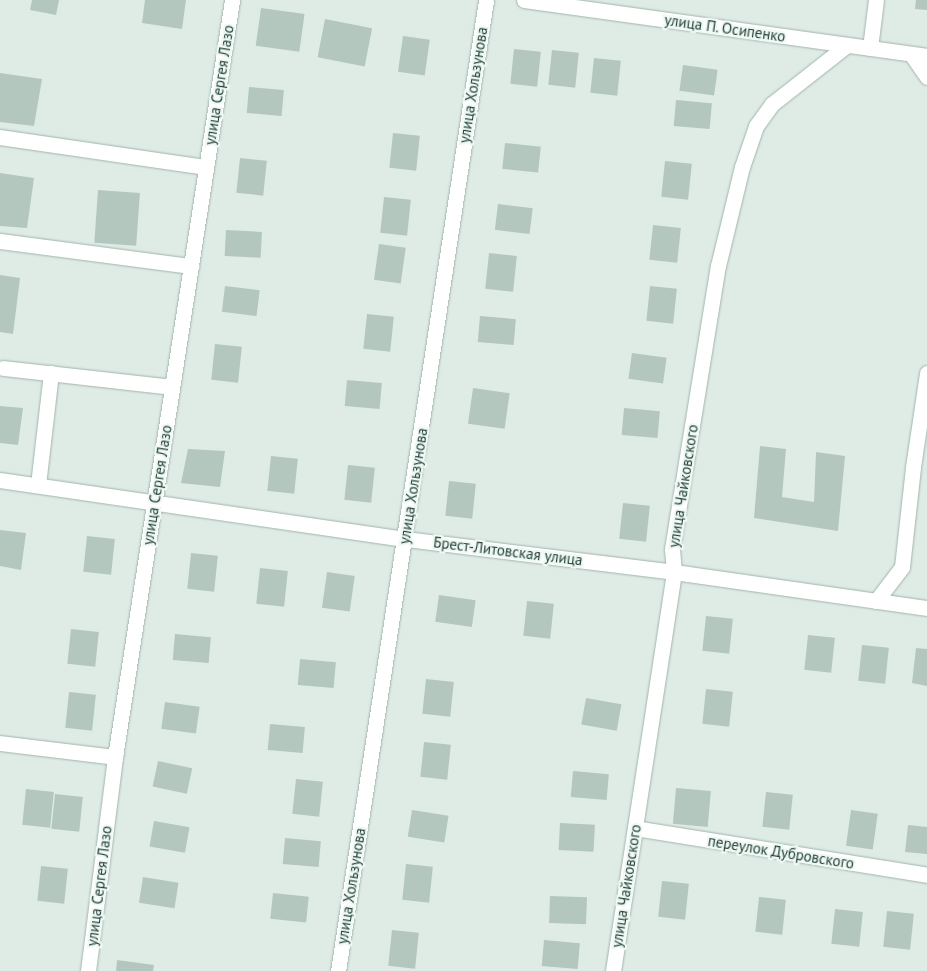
<!DOCTYPE html>
<meta charset="utf-8">
<style>
body{margin:0}
#map{position:relative;width:927px;height:971px;overflow:hidden;background:#dfece6;font-family:"PT Sans",sans-serif}
div>[style]{position:absolute}
[style*='--x']{left:calc(var(--x)*1px);top:calc(var(--y)*1px);width:calc(var(--w)*1px);rotate:calc(var(--a)*1deg)}
.building>*{inset:0;background:#b4c7bf;transform-origin:0 0}
.roads{filter:drop-shadow(0 0 1px #a1b4ad) drop-shadow(0 0 1px #a1b4ad)}
.street>*{height:15px;margin:-7.5px;padding:0 7.5px;transform-origin:7.5px;border-radius:7.5px;background:#fff}
span{translate:-50% -50%;white-space:nowrap;text-align:center;line-height:1.15;-webkit-text-stroke:4.5px #eff8f4;paint-order:stroke}
.street-label{font-size:15px;color:#1e3d34}
</style>
<div id="map">
<div class="building">
<i style="clip-path:polygon(32px 0,59px 0,56px 15px,30px 10px)"></i>
<i style="clip-path:polygon(145px 0,186px 0,182px 29px,142px 23px)"></i>
<i style="clip-path:polygon(916px 0,927px 0,927px 10px,915px 9px)"></i>
<i style="left:261px;top:8px;width:44px;height:38px;rotate:8deg"></i>
<i style="left:325px;top:19px;width:48px;height:39px;rotate:11deg"></i>
<i style="left:403px;top:36px;width:27px;height:36px;rotate:8deg"></i>
<i style="left:514px;top:49px;width:27px;height:35px;rotate:6deg"></i>
<i style="left:552px;top:50px;width:27px;height:35px;rotate:6deg"></i>
<i style="left:594px;top:58px;width:27px;height:35px;rotate:6deg"></i>
<i style="left:683px;top:65px;width:35px;height:26px;rotate:8deg"></i>
<i style="clip-path:polygon(0 73px,42px 79px,34px 126px,0 122px)"></i>
<i style="left:249px;top:87px;width:35px;height:26px;rotate:5deg"></i>
<i style="left:676px;top:100px;width:36px;height:26px;rotate:5deg"></i>
<i style="left:393px;top:133px;width:27px;height:35px;rotate:6deg"></i>
<i style="left:505px;top:143px;width:36px;height:26px;rotate:6deg"></i>
<i style="left:240px;top:158px;width:27px;height:35px;rotate:6deg"></i>
<i style="left:665px;top:161px;width:27px;height:36px;rotate:6deg"></i>
<i style="clip-path:polygon(0 173px,34px 178px,27px 228px,0 226px)"></i>
<i style="left:98px;top:190px;width:42px;height:53px;rotate:4deg"></i>
<i style="left:384px;top:197px;width:27px;height:36px;rotate:6deg"></i>
<i style="left:498px;top:204px;width:35px;height:26px;rotate:7deg"></i>
<i style="left:653px;top:225px;width:28px;height:35px;rotate:6deg"></i>
<i style="left:226px;top:230px;width:36px;height:26px;rotate:3deg"></i>
<i style="left:379px;top:244px;width:27px;height:36px;rotate:8deg"></i>
<i style="left:489px;top:253px;width:28px;height:36px;rotate:6deg"></i>
<i style="clip-path:polygon(0 275px,20px 278px,13px 334px,0 332px)"></i>
<i style="left:225px;top:286px;width:35px;height:26px;rotate:7deg"></i>
<i style="left:650px;top:286px;width:27px;height:35px;rotate:6deg"></i>
<i style="left:367px;top:314px;width:27px;height:35px;rotate:6deg"></i>
<i style="left:480px;top:316px;width:36px;height:26px;rotate:5deg"></i>
<i style="left:215px;top:344px;width:27px;height:36px;rotate:6deg"></i>
<i style="left:632px;top:353px;width:35px;height:26px;rotate:8deg"></i>
<i style="left:347px;top:380px;width:35px;height:26px;rotate:5deg"></i>
<i style="left:473px;top:388px;width:37px;height:36px;rotate:8deg"></i>
<i style="clip-path:polygon(0 406px,23px 408px,18px 445px,0 443px)"></i>
<i style="left:624px;top:408px;width:36px;height:27px;rotate:5deg"></i>
<i style="clip-path:polygon(760px 446px,786px 449px,782px 497px,814px 502px,816px 452px,845px 456px,838px 531px,754px 518px)"></i>
<i style="clip-path:polygon(188px 449px,225px 451px,220px 487px,181px 483px)"></i>
<i style="left:271px;top:456px;width:27px;height:35px;rotate:6deg"></i>
<i style="left:348px;top:465px;width:27px;height:35px;rotate:6deg"></i>
<i style="left:449px;top:481px;width:27px;height:35px;rotate:6deg"></i>
<i style="left:623px;top:503px;width:27px;height:36px;rotate:6deg"></i>
<i style="clip-path:polygon(0 530px,26px 533px,21px 570px,0 566px)"></i>
<i style="left:87px;top:536px;width:28px;height:36px;rotate:6deg"></i>
<i style="left:191px;top:553px;width:27px;height:36px;rotate:6deg"></i>
<i style="left:260px;top:568px;width:28px;height:36px;rotate:6deg"></i>
<i style="left:327px;top:572px;width:28px;height:36px;rotate:8deg"></i>
<i style="left:439px;top:595px;width:37px;height:27px;rotate:8deg"></i>
<i style="left:527px;top:601px;width:27px;height:35px;rotate:6deg"></i>
<i style="left:706px;top:616px;width:27px;height:35px;rotate:6deg"></i>
<i style="left:71px;top:629px;width:28px;height:35px;rotate:6deg"></i>
<i style="left:175px;top:634px;width:36px;height:26px;rotate:5deg"></i>
<i style="left:808px;top:635px;width:27px;height:35px;rotate:6deg"></i>
<i style="left:862px;top:645px;width:27px;height:36px;rotate:6deg"></i>
<i style="clip-path:polygon(916px 648px,927px 649px,927px 686px,912px 683px)"></i>
<i style="left:300px;top:659px;width:36px;height:26px;rotate:5deg"></i>
<i style="left:426px;top:679px;width:28px;height:35px;rotate:6deg"></i>
<i style="left:706px;top:689px;width:27px;height:35px;rotate:6deg"></i>
<i style="left:69px;top:692px;width:27px;height:36px;rotate:6deg"></i>
<i style="left:586px;top:698px;width:36px;height:27px;rotate:10deg"></i>
<i style="left:165px;top:702px;width:35px;height:27px;rotate:8deg"></i>
<i style="left:270px;top:724px;width:35px;height:26px;rotate:5deg"></i>
<i style="left:424px;top:742px;width:27px;height:35px;rotate:6deg"></i>
<i style="left:158px;top:761px;width:35px;height:26px;rotate:12deg"></i>
<i style="left:573px;top:771px;width:36px;height:26px;rotate:5deg"></i>
<i style="left:296px;top:779px;width:27px;height:35px;rotate:6deg"></i>
<i style="left:676px;top:788px;width:35px;height:36px;rotate:5deg"></i>
<i style="left:26px;top:789px;width:28px;height:36px;rotate:6deg"></i>
<i style="left:766px;top:792px;width:27px;height:35px;rotate:6deg"></i>
<i style="left:55px;top:794px;width:28px;height:35px;rotate:6deg"></i>
<i style="left:412px;top:810px;width:37px;height:27px;rotate:9deg"></i>
<i style="left:851px;top:810px;width:27px;height:36px;rotate:8deg"></i>
<i style="left:154px;top:821px;width:36px;height:26px;rotate:10deg"></i>
<i style="left:560px;top:823px;width:35px;height:27px;rotate:3deg"></i>
<i style="clip-path:polygon(908px 825px,927px 827px,927px 854px,905px 852px)"></i>
<i style="left:285px;top:838px;width:36px;height:26px;rotate:5deg"></i>
<i style="left:406px;top:864px;width:27px;height:36px;rotate:6deg"></i>
<i style="left:41px;top:866px;width:27px;height:35px;rotate:6deg"></i>
<i style="left:143px;top:877px;width:36px;height:26px;rotate:9deg"></i>
<i style="left:662px;top:881px;width:27px;height:36px;rotate:6deg"></i>
<i style="left:273px;top:893px;width:36px;height:26px;rotate:6deg"></i>
<i style="left:550px;top:896px;width:37px;height:27px;rotate:2deg"></i>
<i style="left:759px;top:897px;width:27px;height:35px;rotate:6deg"></i>
<i style="left:835px;top:909px;width:28px;height:35px;rotate:6deg"></i>
<i style="left:887px;top:911px;width:27px;height:36px;rotate:6deg"></i>
<i style="left:392px;top:930px;width:27px;height:36px;rotate:6deg"></i>
<i style="left:544px;top:940px;width:36px;height:26px;rotate:5deg"></i>
<i style="clip-path:polygon(117px 960px,154px 965px,153px 971px,116px 971px)"></i>
</div>
<div class="roads">
<div class="street">
<i style="--x:524;--y:0;--w:407;--a:7.9"></i>
<i style="--x:870;--y:48;--w:48;--a:-82.9"></i>
<i style="--x:911;--y:54;--w:28;--a:55"></i>
<i style="--x:0;--y:137;--w:208;--a:8.3"></i>
<i style="--x:0;--y:241;--w:193;--a:7.5"></i>
<i style="--x:3;--y:368;--w:170;--a:6.4"></i>
<i style="--x:0;--y:480;--w:410;--a:8.3"></i>
<i style="--x:406;--y:539;--w:270;--a:7"></i>
<i style="--x:674;--y:572;--w:256;--a:8.1"></i>
<i style="--x:38;--y:485;--w:113;--a:-83.4"></i>
<i style="--x:876;--y:601;--w:43;--a:-52.6"></i>
<i style="--x:902;--y:567;--w:101;--a:-83.7"></i>
<i style="--x:913;--y:467;--w:95;--a:-81.5"></i>
<i style="--x:0;--y:743;--w:116;--a:6.9"></i>
<i style="--x:635;--y:828;--w:296;--a:9.1"></i>
<i style="--x:88;--y:971;--w:216;--a:-82.8"></i>
<i style="--x:115;--y:757;--w:766;--a:-81.21"></i>
<i style="--x:338;--y:971;--w:982;--a:-81.33"></i>
<i style="--x:613;--y:971;--w:404;--a:-81.3"></i>
<i style="--x:674;--y:572;--w:23;--a:-95"></i>
<i style="--x:672;--y:549;--w:287;--a:-80.8"></i>
<i style="--x:718;--y:266;--w:102;--a:-76.4"></i>
<i style="--x:742;--y:167;--w:43;--a:-71.1"></i>
<i style="--x:756;--y:126;--w:27;--a:-54"></i>
<i style="--x:772;--y:104;--w:95;--a:-38.2"></i>
</div>
</div>
<div class="street-label">
<span style="left:725px;top:28px;rotate:8deg">улица П. Осипенко</span>
<span style="left:219px;top:85px;rotate:-81deg">улица Сергея Лазо</span>
<span style="left:473px;top:85px;rotate:-81deg">улица Хользунова</span>
<span style="left:157px;top:485px;rotate:-81deg">улица Сергея Лазо</span>
<span style="left:413px;top:486px;rotate:-81deg">улица Хользунова</span>
<span style="left:683px;top:486px;rotate:-81deg">улица Чайковского</span>
<span style="left:508px;top:551px;rotate:7deg">Брест-Литовская улица</span>
<span style="left:781px;top:852px;rotate:9deg">переулок Дубровского</span>
<span style="left:99px;top:886px;rotate:-83deg">улица Сергея Лазо</span>
<span style="left:351px;top:886px;rotate:-81deg">улица Хользунова</span>
<span style="left:626px;top:886px;rotate:-81deg">улица Чайковского</span>
</div>
</div>
